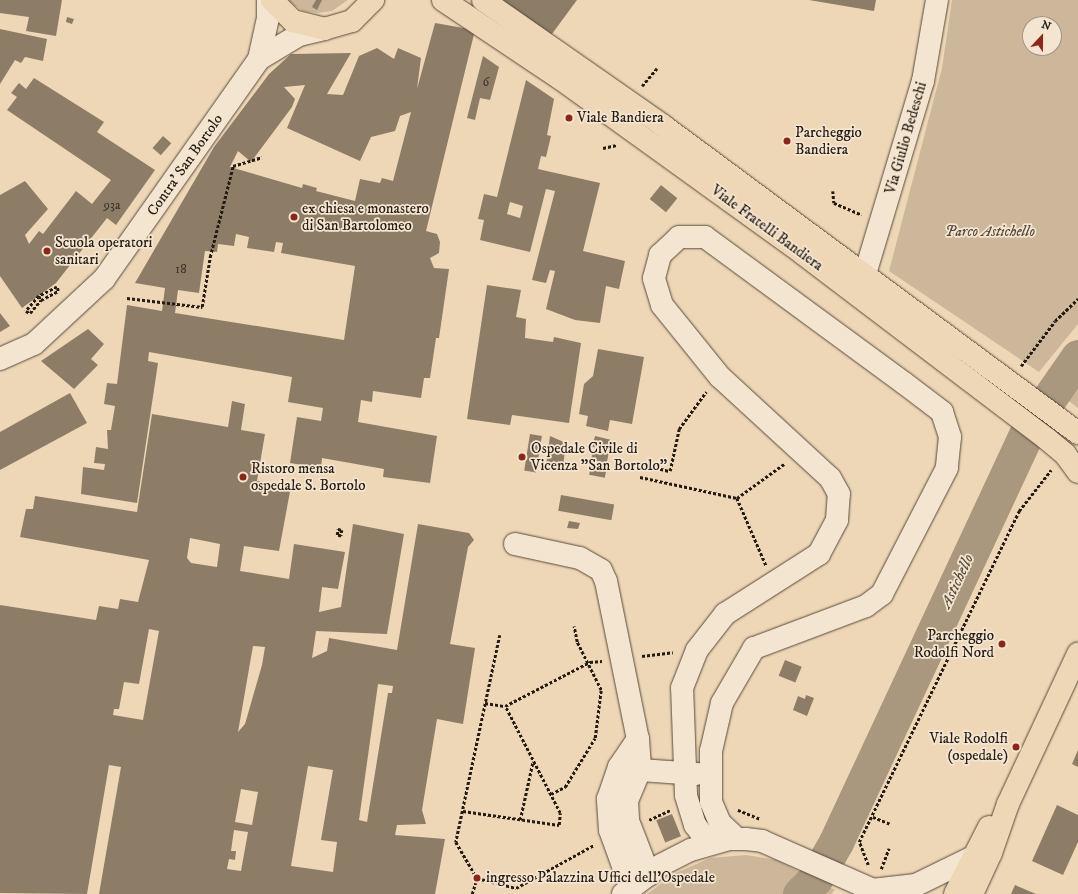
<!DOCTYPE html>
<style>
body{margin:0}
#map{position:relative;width:1078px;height:894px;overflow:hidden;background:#eed7b6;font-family:"IM FELL DW Pica",serif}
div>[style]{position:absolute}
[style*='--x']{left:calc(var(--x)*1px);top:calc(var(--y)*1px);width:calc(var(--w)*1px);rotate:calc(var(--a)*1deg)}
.green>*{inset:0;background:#ccb79a}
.river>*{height:35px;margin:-17.5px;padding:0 17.5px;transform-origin:17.5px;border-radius:17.5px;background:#a9977e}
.building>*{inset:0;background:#8d7d67;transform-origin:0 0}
.path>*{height:2.5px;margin-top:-1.25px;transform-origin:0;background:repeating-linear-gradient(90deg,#241b12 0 3px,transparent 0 5px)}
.roads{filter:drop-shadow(0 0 1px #564a3b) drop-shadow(0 0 1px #564a3b)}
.minor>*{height:22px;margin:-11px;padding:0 11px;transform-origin:11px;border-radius:11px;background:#f4e5d0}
.major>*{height:22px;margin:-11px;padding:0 11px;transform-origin:11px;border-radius:11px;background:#eed7b6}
.dots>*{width:11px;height:11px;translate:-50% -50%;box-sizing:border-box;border:2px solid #f4e5d0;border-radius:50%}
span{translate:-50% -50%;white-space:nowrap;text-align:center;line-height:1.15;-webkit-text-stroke:3.5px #f4e5d0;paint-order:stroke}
.number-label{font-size:13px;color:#3e3427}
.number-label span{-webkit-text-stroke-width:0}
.poi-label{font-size:15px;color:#241b12}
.left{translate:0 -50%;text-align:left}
.right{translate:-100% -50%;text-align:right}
.street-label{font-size:15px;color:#241b12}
.park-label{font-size:15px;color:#564a3b;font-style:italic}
.water-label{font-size:16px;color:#594d3d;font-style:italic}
.north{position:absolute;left:1022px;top:16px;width:40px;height:40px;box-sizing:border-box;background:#f4e5d0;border:1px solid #a19484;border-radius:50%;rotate:22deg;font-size:11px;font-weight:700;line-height:16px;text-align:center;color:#241b12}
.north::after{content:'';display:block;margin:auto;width:14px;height:18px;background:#8f2418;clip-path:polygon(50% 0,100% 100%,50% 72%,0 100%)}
</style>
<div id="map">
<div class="green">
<i style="clip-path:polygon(287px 0,348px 0,332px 11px,317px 13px,303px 11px)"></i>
<i style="clip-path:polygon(evenodd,952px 0,1078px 0,1078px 324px,1039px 372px,889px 271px,942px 68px,952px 0,1030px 24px,1054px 24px,1054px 48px,1030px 48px,1030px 24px)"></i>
<i style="clip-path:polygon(1078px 385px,1078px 408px,1066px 399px)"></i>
<i style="clip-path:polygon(746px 855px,777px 860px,835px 890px,831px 894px,647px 894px,676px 873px,710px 858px)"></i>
</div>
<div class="river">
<i style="--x:800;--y:894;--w:21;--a:-45"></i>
<i style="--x:815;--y:879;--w:43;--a:-60.4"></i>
<i style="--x:836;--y:842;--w:459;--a:-65"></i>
<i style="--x:1030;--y:426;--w:84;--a:-55.2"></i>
</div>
<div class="building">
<i style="clip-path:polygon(0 0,62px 0,56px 36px,26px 31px,29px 17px,0 13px)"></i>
<i style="clip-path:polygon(316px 0,322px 0,317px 10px,312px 7px)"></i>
<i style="clip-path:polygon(499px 0,577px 0,549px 38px)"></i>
<i style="clip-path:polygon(809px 0,876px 0,874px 11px)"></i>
<i style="clip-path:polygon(67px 17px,74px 19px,72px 24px,66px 22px)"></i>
<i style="clip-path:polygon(evenodd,435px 23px,475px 30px,426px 231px,437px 234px,440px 242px,439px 253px,430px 258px,434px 268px,449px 269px,439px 338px,436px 338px,430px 378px,424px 378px,421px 398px,373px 391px,372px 402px,361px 400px,358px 422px,437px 436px,430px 483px,383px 477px,384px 469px,322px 458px,321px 468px,290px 463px,297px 417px,321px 421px,323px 408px,288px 402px,292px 377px,149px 352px,148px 361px,158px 363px,137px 503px,81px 494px,83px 467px,104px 470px,105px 464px,94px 463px,96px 447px,108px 449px,107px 430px,111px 430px,115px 406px,104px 404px,107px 383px,117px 384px,127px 305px,162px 311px,165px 288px,135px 283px,214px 147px,269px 74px,291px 54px,351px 53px,327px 94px,343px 95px,359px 56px,377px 48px,394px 59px,398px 48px,421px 58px,417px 89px,435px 23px,305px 85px,287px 128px,360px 161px,371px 137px,395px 131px,400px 116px,411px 112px,393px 181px,382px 178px,380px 183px,360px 179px,355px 201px,316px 191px,317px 188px,303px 184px,302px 188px,230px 167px,238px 151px,251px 162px,292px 107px,295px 99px,284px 87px,305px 85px,435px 23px,236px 234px,249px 237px,247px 248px,274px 252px,276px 242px,283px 243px,281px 253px,355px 266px,344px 340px,175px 313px,178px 290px,199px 293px,205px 251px,217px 252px,218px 244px,234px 246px,236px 234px)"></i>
<i style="clip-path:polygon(0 29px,47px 39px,43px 61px,25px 57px,21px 63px,15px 60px,0 84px)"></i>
<i style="clip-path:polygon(483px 56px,499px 67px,490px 100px,480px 98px,475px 120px,467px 118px)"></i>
<i style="clip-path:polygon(34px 78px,104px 122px,97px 132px,155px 170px,116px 225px,107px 218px,56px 283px,22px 308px,0 276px,0 195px,25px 181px,48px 209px,25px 235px,29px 244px,39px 231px,43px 234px,76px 191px,92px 204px,111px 180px,7px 110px,17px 97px,11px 93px,19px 83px,26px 89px)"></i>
<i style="clip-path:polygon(evenodd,526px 80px,554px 99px,547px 135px,551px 136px,546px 157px,541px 156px,538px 169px,600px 183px,583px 251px,625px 261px,619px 289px,606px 286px,600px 323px,575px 320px,546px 309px,555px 271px,550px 270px,546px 283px,532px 280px,555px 191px,546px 189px,530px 252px,480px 240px,484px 220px,478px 219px,484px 194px,497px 197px,526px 80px,510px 202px,523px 206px,520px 218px,507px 214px,510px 202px)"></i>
<i style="left:163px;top:136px;width:11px;height:16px;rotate:41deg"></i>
<i style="left:661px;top:185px;width:21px;height:18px;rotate:39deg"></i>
<i style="clip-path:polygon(487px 285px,521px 290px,516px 317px,526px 319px,525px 338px,553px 342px,554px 337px,581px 343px,569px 423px,512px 415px,510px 425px,467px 419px)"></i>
<i style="clip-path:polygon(0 313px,10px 326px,0 332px)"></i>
<i style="clip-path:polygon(88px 329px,104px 344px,91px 359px,98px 365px,74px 389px,41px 361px)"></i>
<i style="clip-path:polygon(598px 349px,644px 357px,632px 424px,610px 420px,608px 431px,586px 426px,588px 416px,579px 414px,584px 384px,593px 376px)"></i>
<i style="clip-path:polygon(70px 393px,87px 423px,0 470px,0 432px)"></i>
<i style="clip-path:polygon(evenodd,232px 401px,245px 404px,241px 430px,265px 434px,257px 481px,291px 486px,279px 551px,244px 546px,240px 571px,289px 579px,294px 544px,345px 552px,338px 589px,322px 587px,319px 612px,341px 607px,353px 524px,404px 534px,387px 634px,316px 631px,312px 658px,327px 651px,329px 638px,397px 650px,418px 524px,469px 533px,474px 540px,468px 547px,450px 644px,475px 648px,463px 724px,437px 719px,422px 810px,426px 824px,397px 825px,395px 835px,445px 839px,435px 894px,99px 894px,121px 767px,109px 765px,87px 894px,0 893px,0 605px,96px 620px,99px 606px,118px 609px,120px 599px,138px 602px,149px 560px,20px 537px,26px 509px,33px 509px,35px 496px,137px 512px,152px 414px,228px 427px,232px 401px,190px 538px,220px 544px,217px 567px,191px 563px,187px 558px,190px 538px,232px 401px,149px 629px,159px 631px,143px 720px,113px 715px,114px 709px,119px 709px,124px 682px,139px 684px,149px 629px,232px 401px,253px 646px,265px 647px,262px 665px,245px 724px,238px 732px,253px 646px,232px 401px,378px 684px,393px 686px,392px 693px,388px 693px,367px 822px,359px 820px,378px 684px,232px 401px,308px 766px,333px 770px,321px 840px,337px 842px,333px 872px,291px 866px,308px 766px,232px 401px,241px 789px,258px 792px,252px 825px,235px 822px,241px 789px,232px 401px,234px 830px,248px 832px,241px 871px,227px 869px,229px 859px,235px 860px,236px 851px,231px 851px,234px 830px)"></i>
<i style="left:530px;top:434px;width:12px;height:37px;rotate:9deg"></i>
<i style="clip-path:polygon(550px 436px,566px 443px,563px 466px,546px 466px)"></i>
<i style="left:595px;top:436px;width:16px;height:11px;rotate:14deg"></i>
<i style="left:593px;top:450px;width:16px;height:10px;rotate:11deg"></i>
<i style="left:591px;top:465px;width:16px;height:10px;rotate:11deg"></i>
<i style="left:561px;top:495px;width:54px;height:16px;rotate:10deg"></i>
<i style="clip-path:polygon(569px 521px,580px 523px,578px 529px,567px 528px)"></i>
<i style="left:785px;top:660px;width:18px;height:17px;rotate:22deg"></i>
<i style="clip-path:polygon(806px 695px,814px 698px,807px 716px,793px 710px,798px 696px,805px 699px)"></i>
<i style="clip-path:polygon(1078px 750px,1078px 767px,1072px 764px)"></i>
<i style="clip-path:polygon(1057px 805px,1078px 815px,1078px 842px,1063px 875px,1032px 861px)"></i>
<i style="left:672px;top:814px;width:24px;height:17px;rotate:68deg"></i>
<i style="clip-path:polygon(1015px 885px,1036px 894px,1011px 894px)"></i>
</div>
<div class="path">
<i style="--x:642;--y:86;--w:23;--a:-50"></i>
<i style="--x:603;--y:148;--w:14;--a:-12"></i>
<i style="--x:833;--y:191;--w:12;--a:85"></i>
<i style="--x:834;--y:203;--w:30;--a:23"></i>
<i style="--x:39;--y:296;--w:4;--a:63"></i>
<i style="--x:41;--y:300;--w:19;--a:-28"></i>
<i style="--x:58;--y:291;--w:4;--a:-104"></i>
<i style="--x:57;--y:287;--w:20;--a:153"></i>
<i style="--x:39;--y:296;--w:20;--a:131"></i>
<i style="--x:26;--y:311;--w:4;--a:27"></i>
<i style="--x:30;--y:313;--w:17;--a:-50"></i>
<i style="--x:127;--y:298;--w:76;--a:6.8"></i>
<i style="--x:202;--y:307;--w:51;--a:-80.9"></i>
<i style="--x:210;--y:257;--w:94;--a:-75.8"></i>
<i style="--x:233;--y:166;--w:30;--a:-17"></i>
<i style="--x:1021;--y:366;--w:56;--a:-52.9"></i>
<i style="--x:1055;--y:321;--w:32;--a:-44"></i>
<i style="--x:641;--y:464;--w:30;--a:14"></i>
<i style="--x:670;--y:471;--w:43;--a:-77.9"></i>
<i style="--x:679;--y:429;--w:46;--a:-53.9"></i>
<i style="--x:640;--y:477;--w:99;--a:12.2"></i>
<i style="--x:737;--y:498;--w:58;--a:-35.9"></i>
<i style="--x:737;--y:498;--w:73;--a:66.6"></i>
<i style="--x:338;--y:529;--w:4;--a:14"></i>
<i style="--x:342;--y:530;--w:6;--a:99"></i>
<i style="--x:341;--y:536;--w:4;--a:-166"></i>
<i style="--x:337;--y:535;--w:6;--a:-81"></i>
<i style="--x:500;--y:635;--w:212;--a:102"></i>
<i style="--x:456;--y:842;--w:42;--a:59.7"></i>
<i style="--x:477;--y:878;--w:40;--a:14.4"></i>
<i style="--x:516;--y:888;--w:89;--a:-28.9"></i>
<i style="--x:642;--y:656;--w:31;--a:-7"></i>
<i style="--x:485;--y:703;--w:20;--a:9"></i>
<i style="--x:505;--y:706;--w:96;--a:-27.4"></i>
<i style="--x:590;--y:662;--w:12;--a:-5"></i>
<i style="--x:551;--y:794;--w:16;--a:-27"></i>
<i style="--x:565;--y:787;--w:57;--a:-58.5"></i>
<i style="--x:595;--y:738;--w:48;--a:-82.9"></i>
<i style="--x:601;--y:690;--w:54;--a:-116.6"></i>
<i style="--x:577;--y:642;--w:16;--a:-101"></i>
<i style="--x:738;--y:810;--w:24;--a:22"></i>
<i style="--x:463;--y:811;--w:97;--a:8.3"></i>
<i style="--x:559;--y:825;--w:12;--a:-85"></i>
<i style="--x:560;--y:813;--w:120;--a:-117.2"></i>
<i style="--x:873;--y:817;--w:18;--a:22"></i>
<i style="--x:520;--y:820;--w:60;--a:-77.6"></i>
<i style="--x:649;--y:820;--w:23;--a:-25"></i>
<i style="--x:868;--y:865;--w:25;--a:-111"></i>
<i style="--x:859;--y:842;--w:368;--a:-64.2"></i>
<i style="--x:1019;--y:511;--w:52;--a:-52"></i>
<i style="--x:881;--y:869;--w:22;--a:-69"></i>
<i style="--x:472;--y:894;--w:17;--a:-73"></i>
</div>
<div class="roads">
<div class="minor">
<i style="--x:259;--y:59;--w:42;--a:-77.6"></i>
<i style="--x:268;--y:18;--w:18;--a:-90"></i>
<i style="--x:865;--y:274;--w:202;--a:-73.3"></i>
<i style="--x:923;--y:81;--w:82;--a:-80.2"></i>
<i style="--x:0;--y:359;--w:37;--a:-24"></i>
<i style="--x:34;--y:344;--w:96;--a:-42.9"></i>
<i style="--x:104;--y:279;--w:269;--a:-54.8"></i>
<i style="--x:259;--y:59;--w:47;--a:-31"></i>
<i style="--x:299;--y:35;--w:26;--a:-13"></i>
<i style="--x:515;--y:544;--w:66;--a:12.2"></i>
<i style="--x:580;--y:558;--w:24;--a:30"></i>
<i style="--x:601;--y:570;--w:12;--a:66"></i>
<i style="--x:606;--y:581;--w:161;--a:78.6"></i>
<i style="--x:638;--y:739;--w:31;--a:86"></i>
<i style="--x:640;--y:770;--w:33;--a:113"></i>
<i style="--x:627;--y:800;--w:21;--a:87"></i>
<i style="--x:628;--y:821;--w:58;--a:68.7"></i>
<i style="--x:640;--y:770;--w:57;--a:4"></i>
<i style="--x:709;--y:844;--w:24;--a:-126"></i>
<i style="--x:695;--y:825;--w:31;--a:-107"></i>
<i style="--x:686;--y:795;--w:107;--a:-92.1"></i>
<i style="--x:682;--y:688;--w:41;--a:-68.5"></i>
<i style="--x:697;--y:650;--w:46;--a:-52.1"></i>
<i style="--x:725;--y:614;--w:112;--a:-32.6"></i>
<i style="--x:819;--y:554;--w:38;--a:-62"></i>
<i style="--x:837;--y:520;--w:26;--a:-86"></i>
<i style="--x:839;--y:494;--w:18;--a:-119"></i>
<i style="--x:830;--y:478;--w:149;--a:-137.4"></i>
<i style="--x:720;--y:377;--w:92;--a:-128.9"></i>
<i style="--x:662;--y:305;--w:28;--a:-107"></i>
<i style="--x:654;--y:278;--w:24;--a:-75"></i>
<i style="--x:660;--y:255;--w:26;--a:-43"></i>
<i style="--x:679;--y:237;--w:26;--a:0"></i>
<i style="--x:705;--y:237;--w:247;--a:36.3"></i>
<i style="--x:904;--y:383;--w:48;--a:37.3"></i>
<i style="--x:942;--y:412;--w:26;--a:72"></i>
<i style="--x:950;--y:437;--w:31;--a:96"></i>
<i style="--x:947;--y:468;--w:142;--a:117.3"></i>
<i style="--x:882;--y:594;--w:20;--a:143"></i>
<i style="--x:866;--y:606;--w:120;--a:159.4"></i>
<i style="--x:754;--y:648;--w:64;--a:120.2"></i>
<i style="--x:722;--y:703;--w:49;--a:102.9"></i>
<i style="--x:711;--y:751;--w:51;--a:90"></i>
<i style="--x:711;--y:802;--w:23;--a:67"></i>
<i style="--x:720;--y:823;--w:23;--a:43"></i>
<i style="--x:631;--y:888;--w:62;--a:-109.9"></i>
<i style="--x:610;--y:830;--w:31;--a:-94"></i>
<i style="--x:608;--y:799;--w:34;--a:-71"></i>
<i style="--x:619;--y:767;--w:34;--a:-56"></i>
<i style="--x:872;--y:890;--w:44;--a:-6.5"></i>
<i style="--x:916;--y:885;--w:61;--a:-26.1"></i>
<i style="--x:623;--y:894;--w:48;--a:-37.3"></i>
<i style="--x:661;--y:865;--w:34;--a:-27"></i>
<i style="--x:691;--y:850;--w:40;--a:-16"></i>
<i style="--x:729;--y:839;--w:17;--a:0"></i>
<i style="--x:746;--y:839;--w:16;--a:7"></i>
<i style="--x:762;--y:841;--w:131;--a:23.8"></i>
</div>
<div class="major">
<i style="--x:272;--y:0;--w:30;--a:45"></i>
<i style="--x:293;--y:21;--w:32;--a:14"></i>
<i style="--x:324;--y:29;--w:29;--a:-16"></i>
<i style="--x:352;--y:21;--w:30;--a:-45"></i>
<i style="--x:443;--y:0;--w:142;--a:33.8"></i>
<i style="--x:561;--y:79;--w:297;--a:35.8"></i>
<i style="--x:802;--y:253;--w:308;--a:37.2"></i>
<i style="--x:1047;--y:439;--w:23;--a:40"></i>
<i style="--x:1065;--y:454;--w:22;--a:54"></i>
<i style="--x:483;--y:0;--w:218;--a:34.9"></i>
<i style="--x:662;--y:125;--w:518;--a:36.52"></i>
<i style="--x:955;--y:894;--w:75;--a:-63.1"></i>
<i style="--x:972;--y:894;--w:45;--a:-65.1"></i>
<i style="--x:991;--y:853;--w:52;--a:-70.9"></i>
<i style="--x:1008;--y:804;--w:166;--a:-65"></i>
</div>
</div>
<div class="dots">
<i style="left:569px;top:118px;background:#8f2418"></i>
<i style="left:787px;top:141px;background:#8f2418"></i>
<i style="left:294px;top:217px;background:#8f2418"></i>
<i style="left:47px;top:251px;background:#8f2418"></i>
<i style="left:522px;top:457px;background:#8f2418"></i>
<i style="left:243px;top:477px;background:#8f2418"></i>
<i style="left:1002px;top:644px;background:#8f2418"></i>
<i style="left:1016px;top:747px;background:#8f2418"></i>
<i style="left:477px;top:878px;background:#8f2418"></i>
</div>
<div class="number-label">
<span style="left:486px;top:82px">6</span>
<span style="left:112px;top:205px">93a</span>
<span style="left:181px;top:269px">18</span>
</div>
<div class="poi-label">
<span class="left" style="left:577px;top:118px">Viale Bandiera</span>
<span class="left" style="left:795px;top:141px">Parcheggio<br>Bandiera</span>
<span class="left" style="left:302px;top:217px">ex chiesa e monastero<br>di San Bartolomeo</span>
<span class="left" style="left:55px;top:251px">Scuola operatori<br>sanitari</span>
<span class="left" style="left:531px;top:457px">Ospedale Civile di<br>Vicenza "San Bortolo"</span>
<span class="left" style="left:251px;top:477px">Ristoro mensa<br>ospedale S. Bortolo</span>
<span class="right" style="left:994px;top:644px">Parcheggio<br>Rodolfi Nord</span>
<span class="right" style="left:1008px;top:747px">Viale Rodolfi<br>(ospedale)</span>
<span class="left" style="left:486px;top:878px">ingresso Palazzina Uffici dell'Ospedale</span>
</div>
<div class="street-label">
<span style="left:906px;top:138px;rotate:-74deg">Via Giulio Bedeschi</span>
<span style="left:185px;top:165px;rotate:-55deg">Contra' San Bortolo</span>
<span style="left:767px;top:228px;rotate:36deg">Viale Fratelli Bandiera</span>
</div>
<div class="park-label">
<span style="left:990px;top:232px">Parco Astichello</span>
</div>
<div class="water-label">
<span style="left:957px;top:581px;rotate:-65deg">Astichello</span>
</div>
<div class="north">N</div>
</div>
